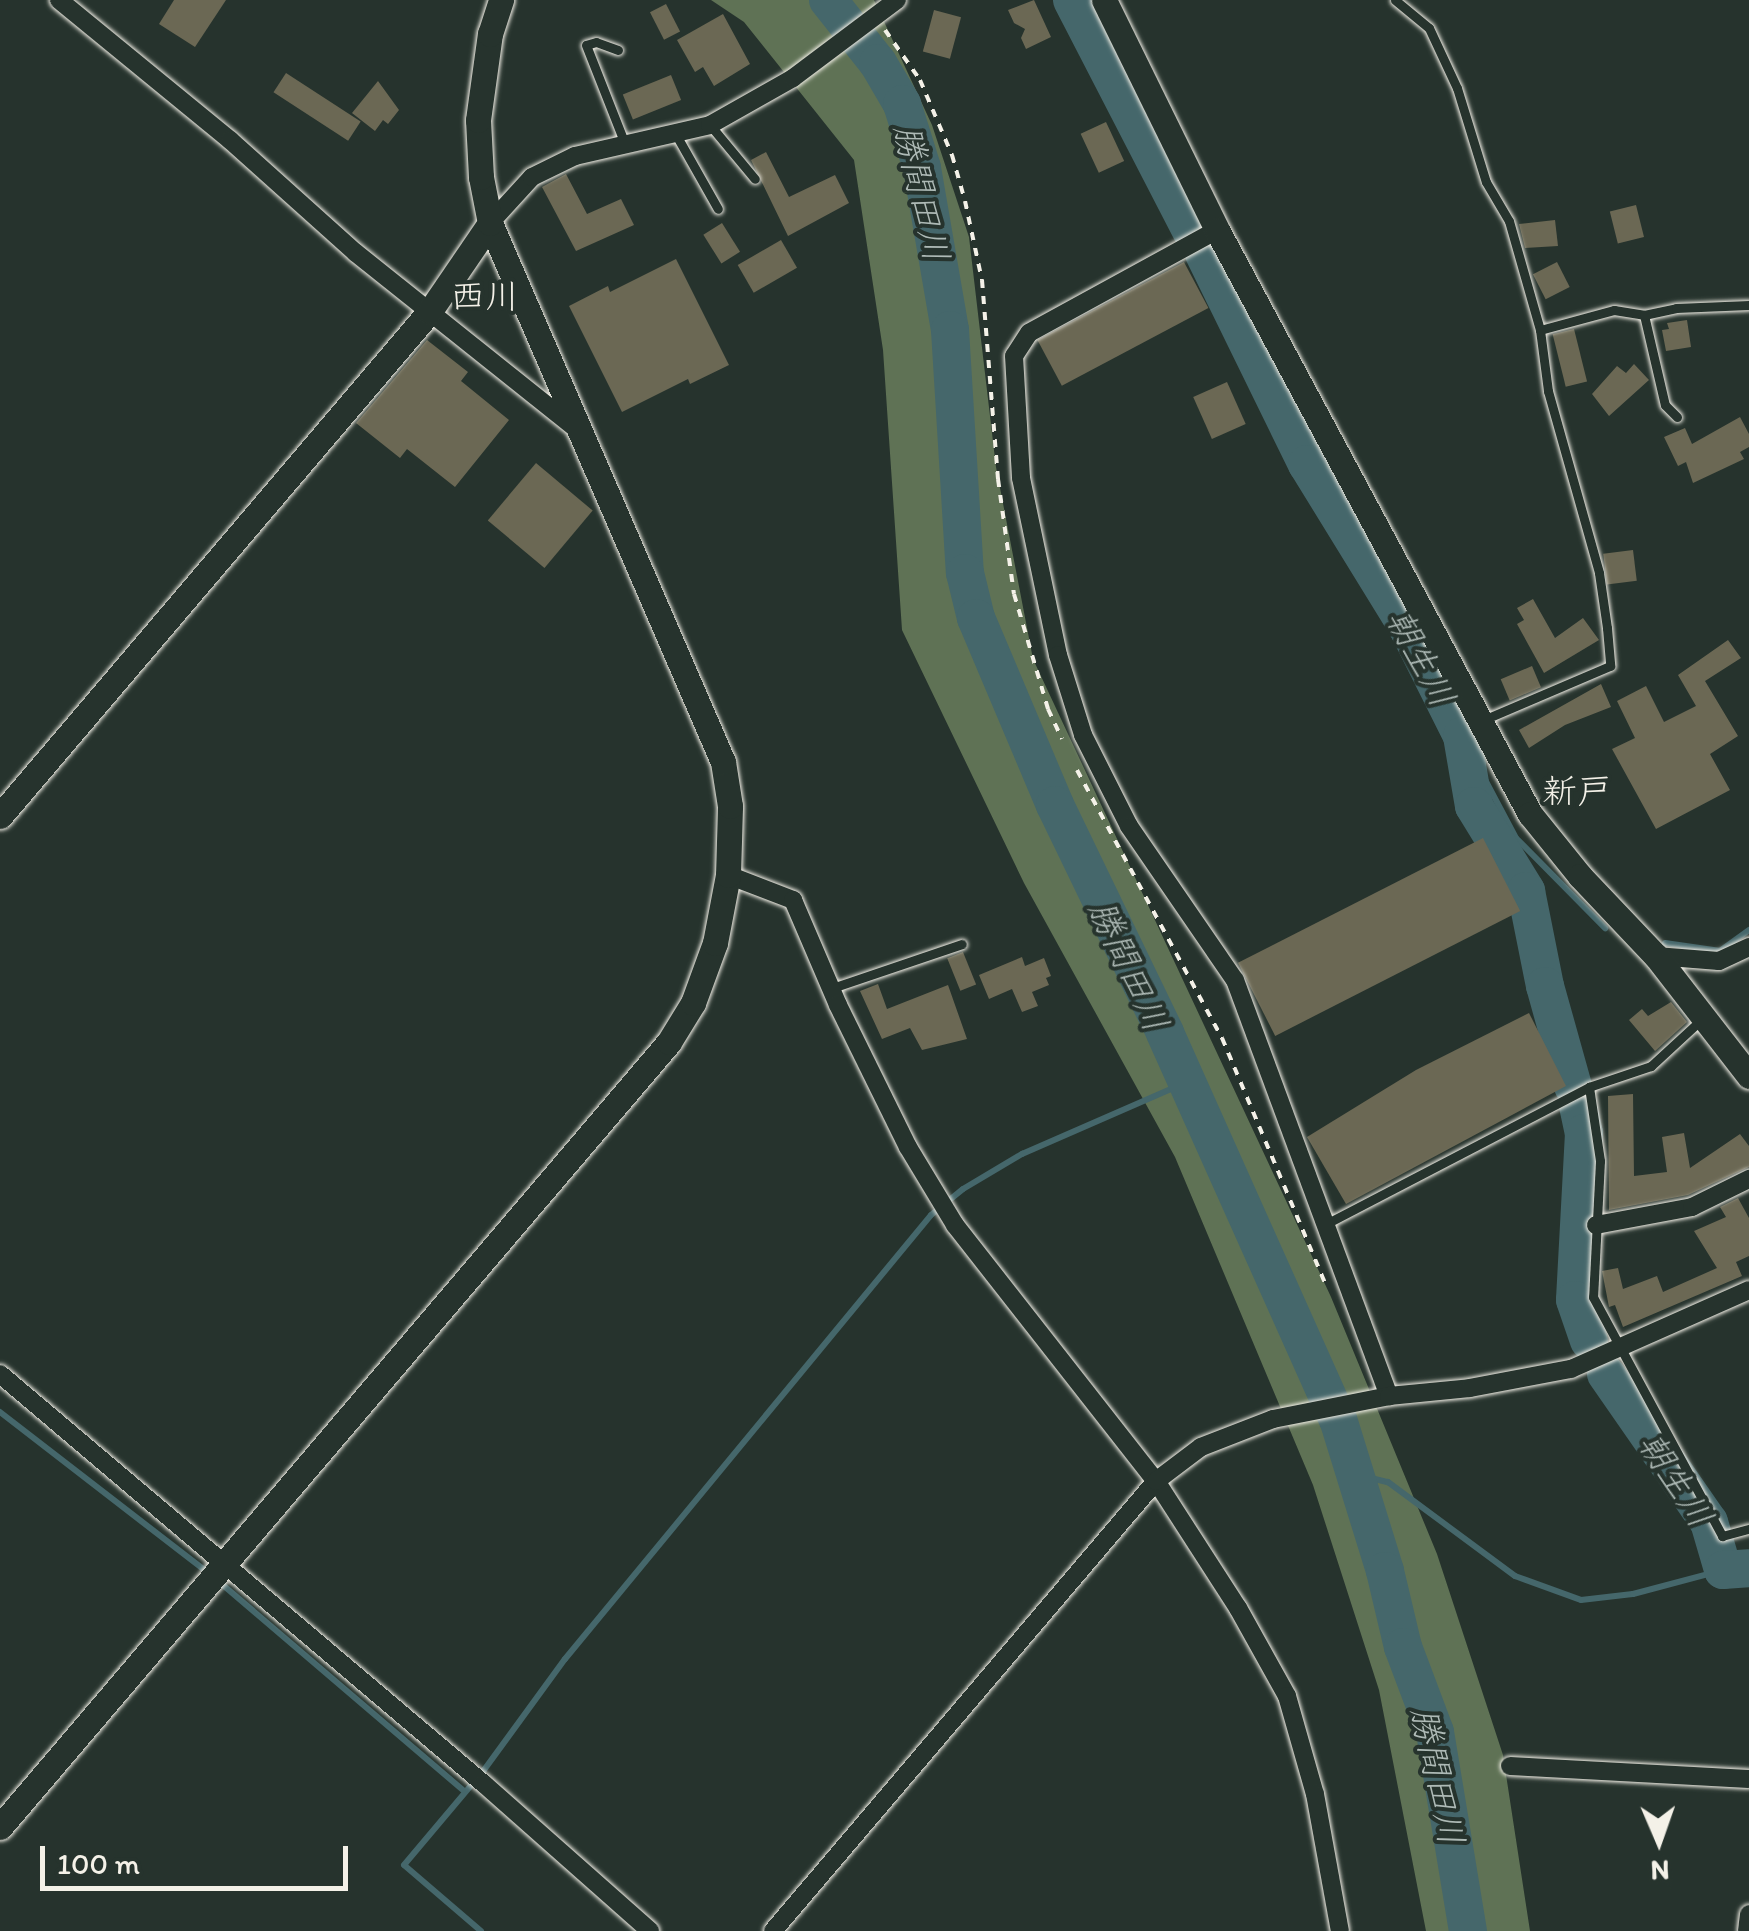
<!DOCTYPE html>
<meta charset="utf-8">
<style>
body{margin:0}
#map{position:relative;width:1749px;height:1931px;overflow:hidden;background:#26332d;font-family:Itim,"Klee One",sans-serif}
div>[style]{position:absolute}
[style*='--x']{left:calc(var(--x)*1px);top:calc(var(--y)*1px);width:calc(var(--w)*1px);rotate:calc(var(--a)*1deg)}
.green>*{inset:0;background:#5f7255}
.stream>*{height:6px;margin:-3px;padding:0 3px;transform-origin:3px;border-radius:3px;background:#45676b}
.river>*{height:38px;margin:-19px;padding:0 19px;transform-origin:19px;border-radius:19px;background:#45676b}
.building>*{inset:0;background:#6b6854;transform-origin:0 0}
.path>*{height:4px;margin-top:-2px;transform-origin:0;background:repeating-linear-gradient(90deg,#f4f1e8 0 8px,transparent 0 16px)}
.roads{filter:drop-shadow(0 0 2px #f4f1e8) drop-shadow(0 0 2px #f4f1e8)}
.lane>*{height:9px;margin:-4.5px;padding:0 4.5px;transform-origin:4.5px;border-radius:4.5px;background:#26332d}
.street>*{height:18px;margin:-9px;padding:0 9px;transform-origin:9px;border-radius:9px;background:#26332d}
.secondary>*{height:25px;margin:-12.5px;padding:0 12.5px;transform-origin:12.5px;border-radius:12.5px;background:#26332d}
span{translate:-50% -50%;white-space:nowrap;text-align:center;line-height:1.15;-webkit-text-stroke:8px #26332d;paint-order:stroke}
.water-label{font-size:35px;color:#aebab6;font-style:italic}
.neighbourhood-label{font-size:35px;color:#f4f1e8}
.north{position:absolute;left:1609px;top:1791px;width:100px;height:100px;-webkit-text-stroke:8px #26332d;paint-order:stroke;rotate:178deg;font-size:28px;font-weight:700;line-height:40px;text-align:center;color:#f4f1e8}
.north::after{content:'';display:block;margin:auto;width:35px;height:45px;background:#f4f1e8;clip-path:polygon(50% 0,100% 100%,50% 72%,0 100%)}
.scale{position:absolute;left:40px;top:1846px;width:308px;height:45px;box-sizing:border-box;border:5px solid #f4f1e8;border-top:0;padding-left:12px;font-size:30px;line-height:35px;white-space:nowrap;color:#f4f1e8;-webkit-text-stroke:8px #26332d;paint-order:stroke}
</style>
<div id="map">
<div class="green">
<i style="clip-path:polygon(711px 0,874px 0,932px 125px,969px 237px,996px 467px,1033px 659px,1331px 1297px,1437px 1554px,1503px 1755px,1530px 1931px,1426px 1931px,1379px 1690px,1313px 1485px,1175px 1157px,1024px 883px,902px 630px,883px 350px,854px 160px,744px 22px)"></i>
</div>
<div class="stream">
<i style="--x:1462;--y:736;--w:115;--a:62.1"></i>
<i style="--x:1516;--y:838;--w:127;--a:45.3"></i>
<i style="--x:1665;--y:943;--w:56;--a:8.3"></i>
<i style="--x:1720;--y:951;--w:36;--a:-36"></i>
<i style="--x:0;--y:1412;--w:262;--a:37.7"></i>
<i style="--x:1355;--y:1474;--w:34;--a:14"></i>
<i style="--x:1388;--y:1482;--w:158;--a:36.5"></i>
<i style="--x:1515;--y:1576;--w:70;--a:20"></i>
<i style="--x:1581;--y:1600;--w:52;--a:-6.6"></i>
<i style="--x:1633;--y:1594;--w:93;--a:-14.9"></i>
<i style="--x:217;--y:1580;--w:323;--a:40.5"></i>
<i style="--x:481;--y:1931;--w:101;--a:-139.4"></i>
<i style="--x:404;--y:1865;--w:124;--a:-49.9"></i>
<i style="--x:484;--y:1770;--w:137;--a:-53.9"></i>
<i style="--x:565;--y:1659;--w:575;--a:-50.5"></i>
<i style="--x:931;--y:1215;--w:41;--a:-39.1"></i>
<i style="--x:963;--y:1189;--w:69;--a:-30.7"></i>
<i style="--x:1022;--y:1154;--w:180;--a:-23.6"></i>
</div>
<div class="river">
<i style="--x:828;--y:0;--w:80;--a:51.6"></i>
<i style="--x:878;--y:63;--w:48;--a:59.7"></i>
<i style="--x:902;--y:104;--w:67;--a:72.6"></i>
<i style="--x:922;--y:168;--w:164;--a:80.2"></i>
<i style="--x:950;--y:330;--w:243;--a:86.5"></i>
<i style="--x:965;--y:573;--w:46;--a:76.3"></i>
<i style="--x:976;--y:618;--w:203;--a:67.1"></i>
<i style="--x:1055;--y:805;--w:253;--a:64.2"></i>
<i style="--x:1165;--y:1033;--w:423;--a:65.9"></i>
<i style="--x:1338;--y:1419;--w:159;--a:72.8"></i>
<i style="--x:1385;--y:1571;--w:78;--a:76.7"></i>
<i style="--x:1403;--y:1647;--w:91;--a:69.4"></i>
<i style="--x:1435;--y:1732;--w:202;--a:80.6"></i>
<i style="--x:1072;--y:0;--w:260;--a:62.7"></i>
<i style="--x:1204;--y:254;--w:234;--a:63.9"></i>
<i style="--x:1307;--y:464;--w:195;--a:58.4"></i>
<i style="--x:1409;--y:630;--w:119;--a:63.4"></i>
<i style="--x:1462;--y:736;--w:71;--a:80.3"></i>
<i style="--x:1474;--y:806;--w:100;--a:58.5"></i>
<i style="--x:1526;--y:891;--w:97;--a:78.7"></i>
<i style="--x:1545;--y:986;--w:104;--a:74.4"></i>
<i style="--x:1577;--y:1101;--w:33;--a:78"></i>
<i style="--x:1584;--y:1133;--w:167;--a:93.1"></i>
<i style="--x:1575;--y:1300;--w:43;--a:71.1"></i>
<i style="--x:1606;--y:1374;--w:180;--a:55.2"></i>
<i style="--x:1709;--y:1522;--w:50;--a:73.7"></i>
<i style="--x:1723;--y:1570;--w:26;--a:-4"></i>
</div>
<div class="building">
<i style="clip-path:polygon(174px 0,226px 0,195px 47px,159px 24px)"></i>
<i style="clip-path:polygon(1034px 0,1051px 37px,1026px 49px,1021px 38px,1025px 29px,1014px 23px,1008px 10px)"></i>
<i style="left:666px;top:4px;width:31px;height:18px;rotate:63deg"></i>
<i style="left:934px;top:10px;width:28px;height:43px;rotate:15deg"></i>
<i style="clip-path:polygon(723px 14px,750px 64px,714px 86px,703px 67px,695px 72px,677px 40px)"></i>
<i style="left:286px;top:73px;width:89px;height:23px;rotate:33deg"></i>
<i style="left:671px;top:75px;width:27px;height:52px;rotate:68deg"></i>
<i style="clip-path:polygon(378px 81px,399px 110px,388px 124px,383px 120px,375px 131px,352px 113px)"></i>
<i style="left:1106px;top:122px;width:43px;height:28px;rotate:65deg"></i>
<i style="clip-path:polygon(766px 152px,789px 197px,835px 175px,849px 203px,788px 236px,751px 160px)"></i>
<i style="clip-path:polygon(566px 174px,587px 214px,621px 199px,634px 225px,576px 251px,542px 187px)"></i>
<i style="left:1636px;top:205px;width:33px;height:27px;rotate:76deg"></i>
<i style="clip-path:polygon(1555px 220px,1558px 246px,1525px 248px,1519px 224px)"></i>
<i style="left:722px;top:223px;width:34px;height:22px;rotate:58deg"></i>
<i style="left:781px;top:240px;width:32px;height:50px;rotate:60deg"></i>
<i style="clip-path:polygon(676px 259px,729px 365px,690px 384px,688px 379px,622px 412px,569px 306px,608px 286px,610px 292px)"></i>
<i style="left:1184px;top:262px;width:52px;height:166px;rotate:62deg"></i>
<i style="left:1557px;top:262px;width:28px;height:27px;rotate:63deg"></i>
<i style="clip-path:polygon(1687px 320px,1691px 347px,1666px 351px,1662px 330px,1669px 329px,1667px 323px)"></i>
<i style="left:1574px;top:329px;width:54px;height:22px;rotate:76deg"></i>
<i style="clip-path:polygon(427px 340px,468px 372px,461px 381px,509px 420px,455px 487px,407px 449px,400px 458px,356px 423px)"></i>
<i style="clip-path:polygon(1634px 364px,1649px 380px,1609px 416px,1592px 394px,1617px 366px,1626px 373px)"></i>
<i style="left:1227px;top:382px;width:46px;height:37px;rotate:66deg"></i>
<i style="clip-path:polygon(1740px 417px,1749px 434px,1749px 447px,1740px 452px,1744px 459px,1693px 483px,1686px 462px,1678px 466px,1664px 437px,1685px 428px,1692px 444px)"></i>
<i style="left:536px;top:463px;width:74px;height:75px;rotate:40deg"></i>
<i style="left:1633px;top:550px;width:31px;height:30px;rotate:83deg"></i>
<i style="clip-path:polygon(1533px 599px,1555px 638px,1583px 618px,1599px 640px,1544px 673px,1517px 624px,1524px 620px,1517px 608px)"></i>
<i style="clip-path:polygon(1728px 640px,1741px 658px,1705px 681px,1738px 736px,1710px 754px,1730px 790px,1656px 829px,1612px 749px,1635px 738px,1617px 701px,1646px 686px,1664px 722px,1696px 706px,1678px 675px)"></i>
<i style="left:1532px;top:666px;width:23px;height:34px;rotate:67deg"></i>
<i style="clip-path:polygon(1601px 684px,1611px 707px,1565px 725px,1529px 748px,1519px 730px)"></i>
<i style="left:1483px;top:838px;width:82px;height:275px;rotate:63deg"></i>
<i style="left:963px;top:952px;width:35px;height:17px;rotate:68deg"></i>
<i style="clip-path:polygon(1022px 957px,1025px 966px,1044px 958px,1051px 976px,1046px 978px,1049px 985px,1032px 992px,1038px 1006px,1022px 1012px,1012px 989px,989px 999px,979px 975px)"></i>
<i style="clip-path:polygon(878px 984px,887px 1009px,948px 985px,967px 1039px,922px 1050px,910px 1028px,882px 1039px,860px 991px)"></i>
<i style="clip-path:polygon(1671px 1002px,1687px 1022px,1655px 1051px,1629px 1020px,1642px 1009px,1648px 1016px)"></i>
<i style="clip-path:polygon(1529px 1013px,1566px 1086px,1346px 1204px,1307px 1137px,1416px 1070px)"></i>
<i style="clip-path:polygon(1633px 1094px,1634px 1176px,1667px 1172px,1662px 1137px,1684px 1133px,1690px 1168px,1740px 1134px,1749px 1146px,1749px 1167px,1688px 1195px,1609px 1210px,1608px 1096px)"></i>
<i style="clip-path:polygon(1738px 1198px,1749px 1218px,1749px 1256px,1736px 1262px,1742px 1276px,1623px 1327px,1615px 1305px,1609px 1307px,1602px 1271px,1618px 1268px,1623px 1289px,1657px 1276px,1663px 1292px,1717px 1268px,1694px 1231px,1726px 1217px,1720px 1207px)"></i>
</div>
<div class="path">
<i style="--x:885;--y:30;--w:61;--a:55"></i>
<i style="--x:920;--y:80;--w:82;--a:66.9"></i>
<i style="--x:952;--y:155;--w:48;--a:74.2"></i>
<i style="--x:965;--y:201;--w:81;--a:77.9"></i>
<i style="--x:982;--y:280;--w:200;--a:85.4"></i>
<i style="--x:998;--y:479;--w:116;--a:82.1"></i>
<i style="--x:1014;--y:594;--w:120;--a:73.5"></i>
<i style="--x:1048;--y:709;--w:33;--a:65"></i>
<i style="--x:1077;--y:770;--w:305;--a:61.6"></i>
<i style="--x:1222;--y:1038;--w:271;--a:67.2"></i>
</div>
<div class="roads">
<div class="lane">
<i style="--x:1395;--y:0;--w:44;--a:39.5"></i>
<i style="--x:1429;--y:28;--w:66;--a:65"></i>
<i style="--x:1457;--y:88;--w:98;--a:72.9"></i>
<i style="--x:1486;--y:182;--w:45;--a:59.5"></i>
<i style="--x:1509;--y:221;--w:113;--a:74.1"></i>
<i style="--x:1540;--y:330;--w:62;--a:82.5"></i>
<i style="--x:1548;--y:391;--w:189;--a:74.3"></i>
<i style="--x:1599;--y:573;--w:56;--a:81.7"></i>
<i style="--x:1607;--y:628;--w:38;--a:85"></i>
<i style="--x:1610;--y:666;--w:140;--a:156.9"></i>
<i style="--x:618;--y:50;--w:23;--a:-160"></i>
<i style="--x:596;--y:42;--w:10;--a:163"></i>
<i style="--x:586;--y:45;--w:106;--a:68.5"></i>
<i style="--x:710;--y:125;--w:70;--a:50.2"></i>
<i style="--x:675;--y:133;--w:87;--a:60.5"></i>
<i style="--x:1644;--y:315;--w:92;--a:76.9"></i>
<i style="--x:1665;--y:405;--w:17;--a:45"></i>
<i style="--x:1540;--y:330;--w:77;--a:-15.1"></i>
<i style="--x:1614;--y:310;--w:30;--a:9"></i>
<i style="--x:1644;--y:315;--w:33;--a:-12"></i>
<i style="--x:1676;--y:308;--w:73;--a:-2.4"></i>
<i style="--x:832;--y:988;--w:137;--a:-18.7"></i>
<i style="--x:1703;--y:1018;--w:71;--a:137.3"></i>
<i style="--x:1651;--y:1066;--w:65;--a:161.3"></i>
<i style="--x:1589;--y:1087;--w:75;--a:81.5"></i>
<i style="--x:1600;--y:1161;--w:136;--a:92.9"></i>
<i style="--x:1593;--y:1297;--w:272;--a:61.6"></i>
<i style="--x:1722;--y:1536;--w:28;--a:-15"></i>
<i style="--x:1326;--y:1224;--w:297;--a:-27.5"></i>
</div>
<div class="street">
<i style="--x:59;--y:0;--w:221;--a:39.3"></i>
<i style="--x:230;--y:140;--w:169;--a:41.9"></i>
<i style="--x:356;--y:253;--w:284;--a:38.6"></i>
<i style="--x:490;--y:223;--w:62;--a:-47.6"></i>
<i style="--x:532;--y:177;--w:48;--a:-26"></i>
<i style="--x:575;--y:156;--w:139;--a:-12.9"></i>
<i style="--x:710;--y:125;--w:95;--a:-29.5"></i>
<i style="--x:793;--y:78;--w:130;--a:-36.9"></i>
<i style="--x:1217;--y:230;--w:214;--a:151.3"></i>
<i style="--x:1029;--y:333;--w:27;--a:123"></i>
<i style="--x:1014;--y:356;--w:122;--a:86.7"></i>
<i style="--x:1021;--y:478;--w:181;--a:78.2"></i>
<i style="--x:1058;--y:655;--w:84;--a:72.6"></i>
<i style="--x:1083;--y:735;--w:102;--a:63.2"></i>
<i style="--x:1129;--y:826;--w:187;--a:55.5"></i>
<i style="--x:1235;--y:980;--w:444;--a:69.7"></i>
<i style="--x:728;--y:875;--w:70;--a:21"></i>
<i style="--x:793;--y:900;--w:114;--a:66.8"></i>
<i style="--x:838;--y:1005;--w:158;--a:63.8"></i>
<i style="--x:908;--y:1147;--w:91;--a:58.9"></i>
<i style="--x:955;--y:1225;--w:325;--a:51.9"></i>
<i style="--x:1156;--y:1481;--w:151;--a:57.2"></i>
<i style="--x:1238;--y:1608;--w:101;--a:60.9"></i>
<i style="--x:1287;--y:1696;--w:102;--a:74.1"></i>
<i style="--x:1315;--y:1794;--w:139;--a:79.7"></i>
<i style="--x:1656;--y:956;--w:63;--a:4.5"></i>
<i style="--x:1719;--y:961;--w:33;--a:-25"></i>
<i style="--x:1596;--y:1225;--w:98;--a:-10.6"></i>
<i style="--x:1692;--y:1207;--w:64;--a:-26.2"></i>
<i style="--x:0;--y:1374;--w:634;--a:40.27"></i>
<i style="--x:484;--y:1784;--w:222;--a:41.5"></i>
<i style="--x:1510;--y:1766;--w:239;--a:3.1"></i>
<i style="--x:773;--y:1931;--w:591;--a:-49.6"></i>
<i style="--x:1156;--y:1481;--w:56;--a:-37.1"></i>
<i style="--x:1201;--y:1447;--w:77;--a:-21.3"></i>
<i style="--x:1273;--y:1419;--w:118;--a:-11.2"></i>
<i style="--x:1389;--y:1396;--w:81;--a:-5.6"></i>
<i style="--x:1470;--y:1388;--w:103;--a:-10.7"></i>
<i style="--x:1571;--y:1369;--w:195;--a:-23.9"></i>
<i style="--x:1747;--y:1931;--w:17;--a:-83"></i>
</div>
<div class="secondary">
<i style="--x:1104;--y:0;--w:256;--a:63.8"></i>
<i style="--x:1217;--y:230;--w:663;--a:61.81"></i>
<i style="--x:1530;--y:814;--w:80;--a:51.1"></i>
<i style="--x:1580;--y:876;--w:110;--a:46.5"></i>
<i style="--x:1656;--y:956;--w:152;--a:52.2"></i>
<i style="--x:0;--y:816;--w:663;--a:-49.59"></i>
<i style="--x:430;--y:311;--w:107;--a:-55.7"></i>
<i style="--x:0;--y:1827;--w:1031;--a:-49.56"></i>
<i style="--x:669;--y:1042;--w:46;--a:-58.4"></i>
<i style="--x:693;--y:1003;--w:64;--a:-69.9"></i>
<i style="--x:715;--y:943;--w:69;--a:-79.2"></i>
<i style="--x:728;--y:875;--w:69;--a:-88.3"></i>
<i style="--x:730;--y:806;--w:45;--a:-99"></i>
<i style="--x:723;--y:762;--w:587;--a:-113.38"></i>
<i style="--x:490;--y:223;--w:47;--a:-101.1"></i>
<i style="--x:481;--y:177;--w:57;--a:-93"></i>
<i style="--x:478;--y:120;--w:87;--a:-82.1"></i>
<i style="--x:490;--y:34;--w:36;--a:-72"></i>
</div>
</div>
<div class="water-label">
<span style="left:922px;top:193px;rotate:77deg">勝間田川</span>
<span style="left:1421px;top:658px;rotate:62deg">朝生川</span>
<span style="left:1129px;top:966px;rotate:65deg">勝間田川</span>
<span style="left:1676px;top:1480px;rotate:57deg">朝生川</span>
<span style="left:1438px;top:1776px;rotate:78deg">勝間田川</span>
</div>
<div class="neighbourhood-label">
<span style="left:485px;top:296px">西川</span>
<span style="left:1577px;top:791px">新戸</span>
</div>
<div class="north">N</div>
<div class="scale">100 m</div>
</div>
